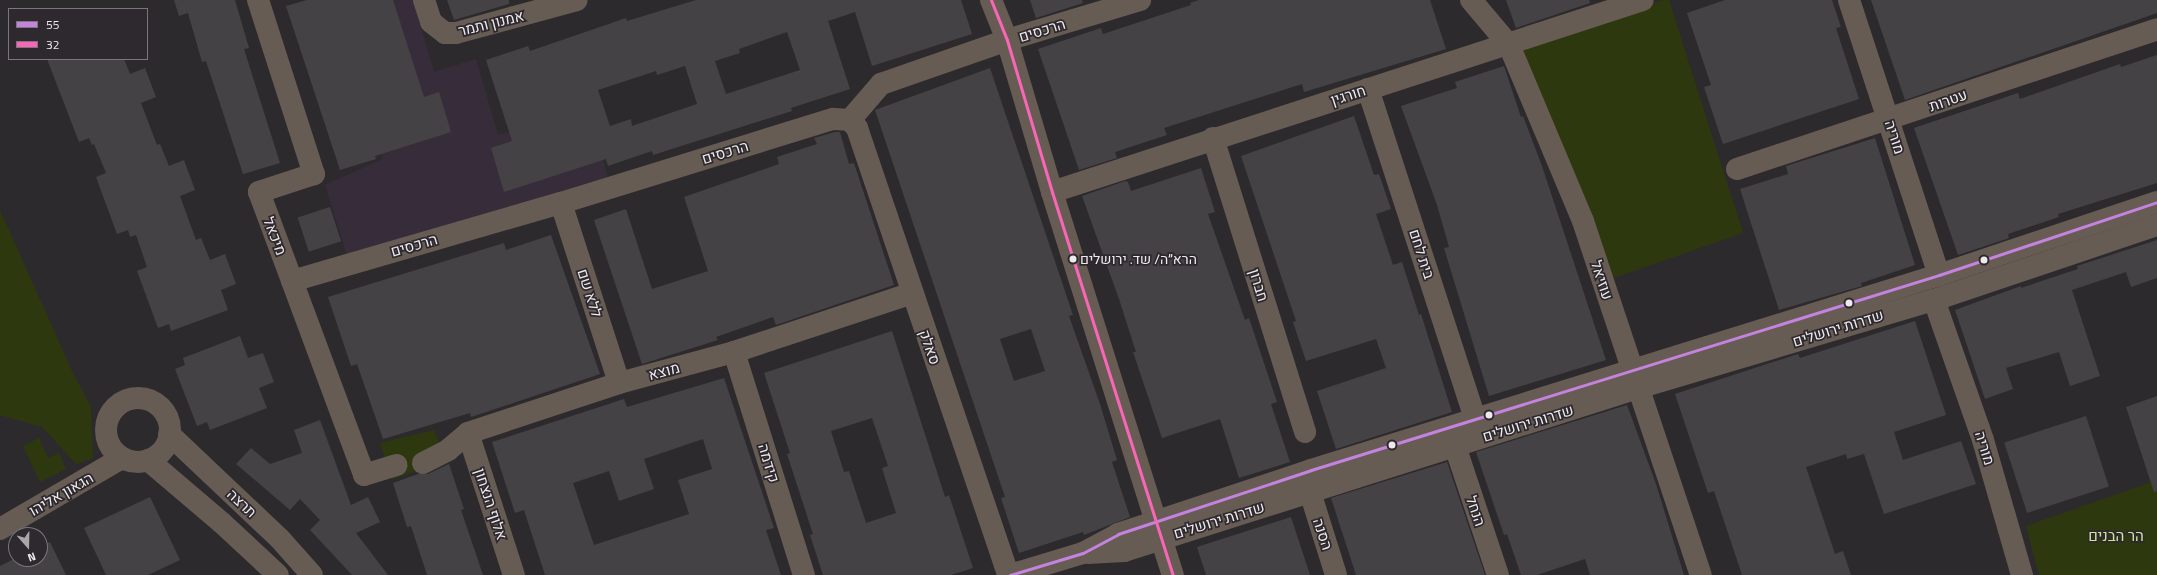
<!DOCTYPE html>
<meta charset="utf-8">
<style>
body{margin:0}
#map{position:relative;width:2157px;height:575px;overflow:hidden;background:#2d2a2d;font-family:"Titillium Web",Heebo,sans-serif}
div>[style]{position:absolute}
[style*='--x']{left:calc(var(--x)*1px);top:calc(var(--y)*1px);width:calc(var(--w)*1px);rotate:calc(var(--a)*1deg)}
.industrial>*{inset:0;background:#372d3a}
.green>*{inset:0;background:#2e380e}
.building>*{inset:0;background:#454245;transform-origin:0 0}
.minor>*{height:22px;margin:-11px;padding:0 11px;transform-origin:11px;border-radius:11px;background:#675c54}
.minor>.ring{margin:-11px;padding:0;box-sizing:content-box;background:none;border:22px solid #675c54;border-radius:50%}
.bus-1>*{height:3px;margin:-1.5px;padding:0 1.5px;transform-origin:1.5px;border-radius:1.5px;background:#c483df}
.bus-2>*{height:3px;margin:-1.5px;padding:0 1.5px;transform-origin:1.5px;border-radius:1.5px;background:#fa66b7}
.dots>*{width:11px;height:11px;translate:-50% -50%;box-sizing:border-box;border:2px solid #2e292e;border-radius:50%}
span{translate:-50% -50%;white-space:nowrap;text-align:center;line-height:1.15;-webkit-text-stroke:3.5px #2e292e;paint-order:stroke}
.bus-label{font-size:14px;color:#edeaed}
.left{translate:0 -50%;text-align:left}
.street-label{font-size:15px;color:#edeaed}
.park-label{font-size:15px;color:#cce496}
.legend{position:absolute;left:8px;top:8px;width:140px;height:52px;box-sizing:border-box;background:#2e292e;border:1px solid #7a767a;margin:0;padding:5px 7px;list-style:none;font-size:12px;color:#edeaed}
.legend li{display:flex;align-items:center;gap:8px;height:20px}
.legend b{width:20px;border:1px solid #7a767a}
.north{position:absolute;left:8px;top:527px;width:40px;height:40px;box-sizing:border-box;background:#2e292e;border:1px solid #7a767a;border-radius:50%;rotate:160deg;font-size:11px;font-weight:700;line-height:16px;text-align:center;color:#edeaed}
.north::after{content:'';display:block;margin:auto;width:14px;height:18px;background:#aaa7aa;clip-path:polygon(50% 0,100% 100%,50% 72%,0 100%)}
</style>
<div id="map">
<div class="industrial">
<i style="clip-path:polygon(386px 0,413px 0,434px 72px,476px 59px,498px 135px,590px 112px,608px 179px,348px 258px,325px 185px,383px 159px,341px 11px)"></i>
</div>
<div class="green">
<i style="clip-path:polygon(1664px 0,1669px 0,1743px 233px,1602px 282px,1518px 48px)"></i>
<i style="clip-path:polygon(0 210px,72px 371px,91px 407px,93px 458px,76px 464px,42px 427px,0 415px)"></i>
<i style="clip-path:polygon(434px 430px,447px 461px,392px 479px,380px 443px)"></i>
<i style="clip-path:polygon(39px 438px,48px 458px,59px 453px,66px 469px,40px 482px,23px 446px)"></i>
<i style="clip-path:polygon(2157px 480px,2157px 575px,2039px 575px,2026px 526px)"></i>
</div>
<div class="building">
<i style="clip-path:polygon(174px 0,235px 0,249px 48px,244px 49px,280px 163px,243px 174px,206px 61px,202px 62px,188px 13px,179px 16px)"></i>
<i style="clip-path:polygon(307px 0,393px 0,424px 97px,439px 92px,451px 132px,375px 156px,376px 159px,340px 170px,286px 6px)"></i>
<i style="clip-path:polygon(447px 0,509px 0,509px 4px,454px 20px)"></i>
<i style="clip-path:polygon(evenodd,696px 0,961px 0,972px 34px,872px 66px,855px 12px,828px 21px,850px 89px,791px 108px,792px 111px,653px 155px,652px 151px,608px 166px,606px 159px,504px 192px,491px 148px,512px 141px,486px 60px,528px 46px,530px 51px,626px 18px,627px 21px,696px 0,787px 32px,800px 70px,726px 94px,715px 61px,740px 53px,739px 49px,787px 32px,696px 0,685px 66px,697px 104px,632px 126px,631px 119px,610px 126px,598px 90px,656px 71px,657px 75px,685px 66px)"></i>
<i style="clip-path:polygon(1030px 0,1082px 0,1083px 3px,1036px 18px)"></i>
<i style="clip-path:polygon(1199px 0,1430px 0,1446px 49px,1304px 92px,1302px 84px,1164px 128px,1167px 135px,1115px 152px,1117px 158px,1079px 170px,1038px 49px,1101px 28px,1103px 34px,1191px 5px,1190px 3px)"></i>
<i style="clip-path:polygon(1506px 0,1589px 0,1590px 3px,1516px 28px)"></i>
<i style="clip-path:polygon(1725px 0,1832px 0,1841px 27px,1836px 28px,1859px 99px,1723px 144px,1704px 87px,1711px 85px,1687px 13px)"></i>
<i style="clip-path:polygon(1871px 0,2157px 0,2157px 13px,1905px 100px)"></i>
<i style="clip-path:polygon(2157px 55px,2157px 183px,2058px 214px,2059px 217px,2008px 234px,2009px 238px,1958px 255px,1914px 128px,2018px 93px,2020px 99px,2120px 64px,2121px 67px)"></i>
<i style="clip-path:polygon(47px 59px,124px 59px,130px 74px,145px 68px,156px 97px,141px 103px,157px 145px,160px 144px,169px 166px,184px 160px,195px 190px,180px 196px,196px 240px,201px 238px,210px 260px,225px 254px,236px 284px,221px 290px,228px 310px,171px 331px,169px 324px,158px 328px,137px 271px,147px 267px,136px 235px,130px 237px,128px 230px,117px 234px,96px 177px,106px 173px,94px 144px,92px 145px,89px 138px,79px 142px)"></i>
<i style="clip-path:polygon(1504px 66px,1521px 117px,1523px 116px,1542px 166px,1606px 360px,1489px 396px,1444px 248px,1449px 247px,1437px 205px,1401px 106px,1457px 88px,1455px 82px)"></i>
<i style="clip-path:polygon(evenodd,990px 68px,1073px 315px,1069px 316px,1100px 404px,1117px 460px,1112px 462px,1130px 517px,1084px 535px,1083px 532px,1019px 553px,1001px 498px,1005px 497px,875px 110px,990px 68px,1031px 329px,1045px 371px,1014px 381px,1000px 339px,1031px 329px)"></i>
<i style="clip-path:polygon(1354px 116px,1374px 175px,1379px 174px,1391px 209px,1376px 214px,1393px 265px,1402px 262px,1419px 315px,1421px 314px,1452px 412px,1336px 449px,1317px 391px,1386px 368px,1376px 339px,1306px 361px,1293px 322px,1296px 321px,1241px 156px)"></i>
<i style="clip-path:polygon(835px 132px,840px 132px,849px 164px,854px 163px,894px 285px,776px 325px,773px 317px,716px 337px,718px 340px,642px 364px,594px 220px,626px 209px,652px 289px,708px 271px,684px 197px,779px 164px,777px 157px,817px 144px,814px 138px)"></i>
<i style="clip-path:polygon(1875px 138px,1915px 265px,1861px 283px,1862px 286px,1779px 310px,1740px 189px,1788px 174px,1786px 166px)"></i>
<i style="clip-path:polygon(1201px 168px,1215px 212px,1208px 214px,1245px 320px,1249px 318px,1277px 402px,1271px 404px,1290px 462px,1239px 478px,1220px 419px,1162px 438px,1133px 352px,1136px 352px,1119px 299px,1082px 196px,1125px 181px,1128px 182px,1131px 191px)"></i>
<i style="left:330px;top:207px;width:36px;height:34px;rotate:72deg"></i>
<i style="clip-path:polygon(551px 235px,600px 374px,471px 417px,470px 413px,383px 439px,357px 364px,351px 366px,328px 297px,504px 243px,506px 250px)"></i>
<i style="clip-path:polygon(2157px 240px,2157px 278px,2131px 287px,2126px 272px,2072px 290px,2100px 376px,2070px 386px,2059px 352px,2006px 368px,2013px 389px,1985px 399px,1955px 310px,2021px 286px,2021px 288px,2078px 269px,2077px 266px)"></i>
<i style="clip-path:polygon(1915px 321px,1946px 415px,1894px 432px,1903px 460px,1961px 441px,1976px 484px,1884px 514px,1864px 454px,1847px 459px,1846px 454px,1806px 467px,1835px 554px,1843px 551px,1851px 575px,1742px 575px,1714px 491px,1708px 493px,1675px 394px,1798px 354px,1800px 358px)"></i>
<i style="clip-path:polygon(evenodd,892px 331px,945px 497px,949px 495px,973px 568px,951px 575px,823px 575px,810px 535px,813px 534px,787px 454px,790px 453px,764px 373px,892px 331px,872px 418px,888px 466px,882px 468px,896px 513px,866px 523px,849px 471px,844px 472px,831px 431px,872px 418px)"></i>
<i style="clip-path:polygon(240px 336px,248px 358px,263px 353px,274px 382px,259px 388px,267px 408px,210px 430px,207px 422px,197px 426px,175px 369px,185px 365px,183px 358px)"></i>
<i style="clip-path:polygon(evenodd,724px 378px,774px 528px,766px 530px,781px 575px,545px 575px,524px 510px,515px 513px,492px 442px,624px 399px,627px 407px,724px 378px,703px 439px,712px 469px,678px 480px,689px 514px,594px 545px,573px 483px,609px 471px,619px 501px,654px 489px,644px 459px,703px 439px)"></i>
<i style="clip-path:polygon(2157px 396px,2157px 491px,2154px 492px,2126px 407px)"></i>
<i style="clip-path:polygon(1627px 405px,1656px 484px,1684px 575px,1590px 575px,1585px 559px,1537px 575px,1521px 575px,1507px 534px,1504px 535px,1476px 452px)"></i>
<i style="left:2086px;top:416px;width:74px;height:86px;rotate:72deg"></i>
<i style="clip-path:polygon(320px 420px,351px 505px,368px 497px,380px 522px,356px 533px,388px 575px,352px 575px,310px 530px,320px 520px,300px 499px,290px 510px,236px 464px,251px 448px,270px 464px,302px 453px,294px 430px)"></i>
<i style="clip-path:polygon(1447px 462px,1485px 575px,1356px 575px,1331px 498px)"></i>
<i style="clip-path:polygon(449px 464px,464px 509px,461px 510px,483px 575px,427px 575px,411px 526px,407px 527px,393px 483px,418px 474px,428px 474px)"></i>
<i style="clip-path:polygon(150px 497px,180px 560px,148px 575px,106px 575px,84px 528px)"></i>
<i style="clip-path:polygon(1291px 517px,1310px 575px,1206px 575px,1197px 547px)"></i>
<i style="clip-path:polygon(50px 542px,66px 575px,0 575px,0 566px,16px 558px,40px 559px,40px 547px)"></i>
</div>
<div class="minor">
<i style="--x:258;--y:0;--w:183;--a:72.2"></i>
<i style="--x:314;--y:174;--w:58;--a:161.9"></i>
<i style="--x:259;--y:192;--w:302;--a:69.6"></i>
<i style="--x:364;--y:475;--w:34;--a:-17"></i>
<i style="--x:424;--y:0;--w:23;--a:72"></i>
<i style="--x:431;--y:22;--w:18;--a:38"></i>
<i style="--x:445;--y:33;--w:11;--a:0"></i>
<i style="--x:456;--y:33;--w:125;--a:-15.3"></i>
<i style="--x:991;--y:0;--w:43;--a:68.2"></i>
<i style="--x:1007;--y:40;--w:159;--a:73.5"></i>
<i style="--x:1052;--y:192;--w:402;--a:72.5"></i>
<i style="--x:1471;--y:0;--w:59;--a:49.8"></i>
<i style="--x:1509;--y:45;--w:191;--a:67.2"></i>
<i style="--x:1583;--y:221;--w:373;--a:71.6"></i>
<i style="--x:1849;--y:0;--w:289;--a:71.9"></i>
<i style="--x:1368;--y:89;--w:347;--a:72"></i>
<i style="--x:850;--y:120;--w:11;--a:49"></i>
<i style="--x:857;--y:128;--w:472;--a:71.3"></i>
<i style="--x:1213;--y:138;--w:308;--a:72.6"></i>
<i style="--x:1737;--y:169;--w:443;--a:-18.4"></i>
<i style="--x:1052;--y:192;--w:621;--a:-18"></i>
<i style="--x:561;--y:203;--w:189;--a:72.1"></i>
<i style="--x:292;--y:281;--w:280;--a:-16.2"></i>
<i style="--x:561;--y:203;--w:285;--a:-17.2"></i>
<i style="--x:833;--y:119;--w:17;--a:3"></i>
<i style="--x:850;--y:120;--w:48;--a:-49.3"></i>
<i style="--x:881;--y:84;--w:133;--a:-19.2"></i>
<i style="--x:1007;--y:40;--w:139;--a:-16.7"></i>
<i style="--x:1934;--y:300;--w:148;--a:70.7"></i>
<i style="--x:1983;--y:440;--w:141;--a:73.9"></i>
<i style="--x:734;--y:352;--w:234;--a:72.6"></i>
<i class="ring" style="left:106px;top:398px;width:42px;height:42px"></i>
<i style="--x:468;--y:433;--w:149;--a:72.1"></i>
<i style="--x:169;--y:434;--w:153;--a:43.4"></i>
<i style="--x:280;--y:539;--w:48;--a:48.4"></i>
<i style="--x:1455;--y:446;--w:136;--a:71.6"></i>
<i style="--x:148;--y:460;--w:97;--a:40.4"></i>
<i style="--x:222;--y:523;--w:76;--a:42.9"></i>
<i style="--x:423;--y:463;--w:28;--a:-27"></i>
<i style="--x:448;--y:450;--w:26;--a:-40"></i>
<i style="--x:468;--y:433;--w:159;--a:-18.3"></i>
<i style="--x:619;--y:383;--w:119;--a:-15.1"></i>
<i style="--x:734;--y:352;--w:188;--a:-18.3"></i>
<i style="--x:1310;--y:492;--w:87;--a:72.6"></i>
<i style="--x:0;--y:529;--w:141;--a:-30.2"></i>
<i style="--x:1088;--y:553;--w:36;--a:-3"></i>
<i style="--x:1124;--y:551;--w:539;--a:-17.59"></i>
<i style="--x:1638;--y:388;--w:309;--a:-16.6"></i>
<i style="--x:1934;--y:300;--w:235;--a:-18.6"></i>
<i style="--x:1010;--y:575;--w:76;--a:-16.8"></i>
<i style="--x:1083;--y:553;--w:40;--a:-28"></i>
<i style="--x:1118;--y:534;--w:203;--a:-18.3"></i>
<i style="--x:1311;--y:470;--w:658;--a:-17.25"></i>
<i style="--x:1939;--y:275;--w:230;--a:-18.5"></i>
</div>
<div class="bus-1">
<i style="--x:1010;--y:575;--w:76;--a:-16.8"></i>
<i style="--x:1083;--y:553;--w:40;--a:-28"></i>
<i style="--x:1118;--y:534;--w:203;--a:-18.3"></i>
<i style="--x:1311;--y:470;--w:658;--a:-17.25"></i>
<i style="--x:1939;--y:275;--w:230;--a:-18.5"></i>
</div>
<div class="bus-2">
<i style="--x:991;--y:0;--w:43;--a:68.2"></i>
<i style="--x:1007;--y:40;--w:159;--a:73.5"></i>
<i style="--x:1052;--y:192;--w:402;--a:72.5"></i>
</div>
<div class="dots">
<i style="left:1073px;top:259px;background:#edeaed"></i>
<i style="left:1984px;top:260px;background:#edeaed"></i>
<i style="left:1849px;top:303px;background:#edeaed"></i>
<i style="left:1489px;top:415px;background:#edeaed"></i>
<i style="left:1392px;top:445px;background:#edeaed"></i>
</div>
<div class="bus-label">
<span class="left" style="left:1080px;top:259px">הרא״ה/ שד. ירושלים</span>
</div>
<div class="street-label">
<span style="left:491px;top:23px;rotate:-14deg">אמנון ותמר</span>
<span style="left:1042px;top:30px;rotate:-17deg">הרכסים</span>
<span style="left:1348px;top:95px;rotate:-18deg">חורגין</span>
<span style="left:1948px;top:100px;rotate:-19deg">עטרות</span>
<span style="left:1895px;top:137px;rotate:72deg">מוריה</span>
<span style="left:725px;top:152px;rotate:-17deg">הרכסים</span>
<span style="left:275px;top:236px;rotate:69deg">מיכאל</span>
<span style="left:414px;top:245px;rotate:-16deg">הרכסים</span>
<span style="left:1422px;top:254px;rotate:72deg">בית לחם</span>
<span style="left:1602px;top:280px;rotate:72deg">עוזיאל</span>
<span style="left:1259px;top:285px;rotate:73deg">חברון</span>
<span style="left:590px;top:293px;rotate:72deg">ללא שם</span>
<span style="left:1838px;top:328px;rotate:-17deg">שדרות ירושלים</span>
<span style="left:930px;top:347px;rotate:71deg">סאלק</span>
<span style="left:664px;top:371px;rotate:-15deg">מוצא</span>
<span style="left:1528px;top:423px;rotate:-17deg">שדרות ירושלים</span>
<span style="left:1985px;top:448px;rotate:73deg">מוריה</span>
<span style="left:769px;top:463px;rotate:73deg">קידמה</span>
<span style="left:61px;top:494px;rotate:-30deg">הגאון אליהו</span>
<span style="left:242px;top:503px;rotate:43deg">תרצה</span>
<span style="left:491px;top:504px;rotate:72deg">אלוף הנצחון</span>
<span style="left:1476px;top:511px;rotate:71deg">הנחל</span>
<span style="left:1219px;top:520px;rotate:-17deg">שדרות ירושלים</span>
<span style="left:1323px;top:534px;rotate:72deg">הסנה</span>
</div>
<div class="park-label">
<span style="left:2116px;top:536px">הר הבנים</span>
</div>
<ul class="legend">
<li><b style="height:5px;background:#c483df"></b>55</li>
<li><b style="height:5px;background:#fa66b7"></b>32</li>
</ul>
<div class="north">N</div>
</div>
